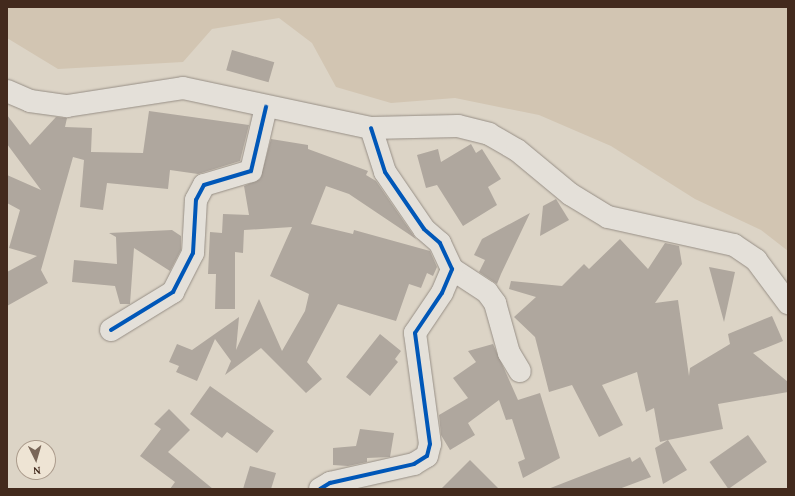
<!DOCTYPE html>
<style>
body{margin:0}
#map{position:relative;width:795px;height:496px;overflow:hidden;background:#dcd4c6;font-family:"Gentium Book Plus",serif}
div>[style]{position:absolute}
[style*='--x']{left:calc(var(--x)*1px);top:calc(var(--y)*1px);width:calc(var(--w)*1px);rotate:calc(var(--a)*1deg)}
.green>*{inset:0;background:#d2c5b2}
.building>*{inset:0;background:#afa79e;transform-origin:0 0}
.roads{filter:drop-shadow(0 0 1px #978f86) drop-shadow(0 0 1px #978f86)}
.street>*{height:22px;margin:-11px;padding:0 11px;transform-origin:11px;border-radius:11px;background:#e4e0d9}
.secondary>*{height:22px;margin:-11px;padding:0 11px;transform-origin:11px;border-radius:11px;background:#e4e0d9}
.cycleway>*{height:4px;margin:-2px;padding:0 2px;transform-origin:2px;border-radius:2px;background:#0057b8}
span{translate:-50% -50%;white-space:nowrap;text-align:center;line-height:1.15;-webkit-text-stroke:3.5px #eee4d4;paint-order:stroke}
.frame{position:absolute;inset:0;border:8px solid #432a1d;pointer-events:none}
.north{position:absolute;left:16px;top:440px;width:40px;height:40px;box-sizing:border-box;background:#eee4d4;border:1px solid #aa9a8b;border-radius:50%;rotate:175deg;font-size:11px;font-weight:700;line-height:16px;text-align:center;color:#432a1d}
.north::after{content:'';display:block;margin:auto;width:14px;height:18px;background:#796658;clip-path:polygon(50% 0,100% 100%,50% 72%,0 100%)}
</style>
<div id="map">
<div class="green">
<i style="clip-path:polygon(7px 7px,788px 7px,788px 251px,761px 230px,695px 199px,611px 146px,539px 115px,455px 98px,391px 103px,336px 87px,312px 43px,279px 18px,212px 29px,183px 62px,58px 69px,7px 38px)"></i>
</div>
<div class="building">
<i style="left:232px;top:50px;width:44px;height:21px;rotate:16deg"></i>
<i style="clip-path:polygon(149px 111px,249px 125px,240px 161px,198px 174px,170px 170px,168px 189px,107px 183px,103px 210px,80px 207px,84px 160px,73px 157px,41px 270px,48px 283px,7px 306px,7px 272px,37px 256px,9px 248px,20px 210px,7px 203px,7px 175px,41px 190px,7px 144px,7px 115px,30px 145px,56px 117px,67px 118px,65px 127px,92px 128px,91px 152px,143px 153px)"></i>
<i style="clip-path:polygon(271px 139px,308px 145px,308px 149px,368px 171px,366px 175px,376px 181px,416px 239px,349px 194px,326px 186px,311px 224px,353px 234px,354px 230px,430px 251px,437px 267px,433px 276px,427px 273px,421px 288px,409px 284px,396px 321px,338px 304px,307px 362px,322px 379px,306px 393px,261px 348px,225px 375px,231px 361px,215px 339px,197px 381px,176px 372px,179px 366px,169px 362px,177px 344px,192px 350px,239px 317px,236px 350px,259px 299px,282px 351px,305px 311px,309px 294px,270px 276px,292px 227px,244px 230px,243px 253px,235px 252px,235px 309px,215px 309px,216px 274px,208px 274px,210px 232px,222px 233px,223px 214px,249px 215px,244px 186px,260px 179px)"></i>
<i style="clip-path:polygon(471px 144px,476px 153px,482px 149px,501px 179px,488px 187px,497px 205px,463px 226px,437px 185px,426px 188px,417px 155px,438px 149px,441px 162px)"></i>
<i style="clip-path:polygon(556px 199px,569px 220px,540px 236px,543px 206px)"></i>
<i style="clip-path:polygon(530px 213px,501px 274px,497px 284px,479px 272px,485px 260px,474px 255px,482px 239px)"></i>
<i style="clip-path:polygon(172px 230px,181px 236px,181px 250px,170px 271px,134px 248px,130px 304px,120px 304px,115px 286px,72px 282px,74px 260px,117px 264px,116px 237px,109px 233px)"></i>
<i style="clip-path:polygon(620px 239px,648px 269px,665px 243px,679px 246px,682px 264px,655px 303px,678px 300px,689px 376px,690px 368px,730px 344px,728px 334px,772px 316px,783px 341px,753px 353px,788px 382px,788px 392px,718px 404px,723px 429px,668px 440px,687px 470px,663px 484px,655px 448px,668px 440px,660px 442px,654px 408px,646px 412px,637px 372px,602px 385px,623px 425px,599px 437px,572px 385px,549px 392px,535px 337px,514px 317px,536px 297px,509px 289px,511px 281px,562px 286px,584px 264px,589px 269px)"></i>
<i style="clip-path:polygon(709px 267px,735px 272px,724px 322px)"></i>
<i style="clip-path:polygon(380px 334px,401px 351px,395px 359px,398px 362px,370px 396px,346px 377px)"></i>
<i style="clip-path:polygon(493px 344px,518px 400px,540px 393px,560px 458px,523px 478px,518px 462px,525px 459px,512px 419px,506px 420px,499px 400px,468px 423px,475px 435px,450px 450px,441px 435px,439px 415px,468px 398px,453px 378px,476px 362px,468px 351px)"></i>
<i style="clip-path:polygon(210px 386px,274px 431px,257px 453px,227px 432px,222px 438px,190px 414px)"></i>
<i style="clip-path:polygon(169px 409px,190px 430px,168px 452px,213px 489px,170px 489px,175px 482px,140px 456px,161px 429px,154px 424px)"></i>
<i style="clip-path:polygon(360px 429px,394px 433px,390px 457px,367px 458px,367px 462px,348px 466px,333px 465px,333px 448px,356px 446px)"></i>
<i style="left:748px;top:435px;width:33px;height:47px;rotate:55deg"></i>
<i style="clip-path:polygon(630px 457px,632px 462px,640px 457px,651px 477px,619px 489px,548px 489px)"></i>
<i style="clip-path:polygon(470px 460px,499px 489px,441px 489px)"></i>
<i style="clip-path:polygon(250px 466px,276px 473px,271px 489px,243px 489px)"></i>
</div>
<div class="roads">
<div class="street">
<i style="--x:452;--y:269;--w:42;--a:33.3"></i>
<i style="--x:487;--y:292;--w:14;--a:54"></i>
<i style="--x:495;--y:303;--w:52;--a:74.4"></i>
<i style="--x:509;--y:353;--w:21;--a:59"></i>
<i style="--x:111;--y:330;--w:73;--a:-31.5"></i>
<i style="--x:173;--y:292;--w:44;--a:-62.9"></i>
<i style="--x:193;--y:253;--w:53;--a:-86.8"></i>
<i style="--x:196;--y:200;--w:17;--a:-62"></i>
<i style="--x:204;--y:185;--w:49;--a:-16.6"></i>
<i style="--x:251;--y:171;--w:66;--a:-76.8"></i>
<i style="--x:320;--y:489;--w:12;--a:-31"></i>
<i style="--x:330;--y:483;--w:86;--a:-12.7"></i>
<i style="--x:414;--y:464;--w:15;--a:-32"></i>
<i style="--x:427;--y:456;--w:12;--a:-76"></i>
<i style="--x:430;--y:444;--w:112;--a:-97.7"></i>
<i style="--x:415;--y:333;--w:48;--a:-56"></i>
<i style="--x:442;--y:293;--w:26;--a:-67"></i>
<i style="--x:452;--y:269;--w:29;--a:-115"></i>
<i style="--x:440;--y:243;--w:21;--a:-139"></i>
<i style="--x:424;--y:229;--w:69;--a:-124.4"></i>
<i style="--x:385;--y:172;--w:46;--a:-107.7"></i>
</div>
<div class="secondary">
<i style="--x:7;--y:91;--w:25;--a:23"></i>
<i style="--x:30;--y:101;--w:37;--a:8"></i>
<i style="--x:67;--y:106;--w:117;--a:-8.8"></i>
<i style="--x:183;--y:88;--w:192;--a:12"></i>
<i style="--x:371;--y:128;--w:87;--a:-1.3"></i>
<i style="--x:458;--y:126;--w:32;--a:14"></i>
<i style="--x:489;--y:134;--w:32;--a:30"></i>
<i style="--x:517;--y:150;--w:69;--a:39.7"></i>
<i style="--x:570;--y:194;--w:44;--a:31.2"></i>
<i style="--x:608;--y:217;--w:129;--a:12.5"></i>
<i style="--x:734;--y:245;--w:27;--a:34"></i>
<i style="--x:756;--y:260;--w:54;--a:53.3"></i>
</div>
</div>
<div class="cycleway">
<i style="--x:111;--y:330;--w:73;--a:-31.5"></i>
<i style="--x:173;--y:292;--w:44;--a:-62.9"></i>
<i style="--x:193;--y:253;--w:53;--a:-86.8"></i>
<i style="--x:196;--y:200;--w:17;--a:-62"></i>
<i style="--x:204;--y:185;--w:49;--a:-16.6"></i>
<i style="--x:251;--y:171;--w:66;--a:-76.8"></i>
<i style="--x:320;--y:489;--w:12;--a:-31"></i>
<i style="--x:330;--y:483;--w:86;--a:-12.7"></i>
<i style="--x:414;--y:464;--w:15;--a:-32"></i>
<i style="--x:427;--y:456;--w:12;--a:-76"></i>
<i style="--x:430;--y:444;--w:112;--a:-97.7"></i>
<i style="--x:415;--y:333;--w:48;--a:-56"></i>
<i style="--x:442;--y:293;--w:26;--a:-67"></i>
<i style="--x:452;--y:269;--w:29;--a:-115"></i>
<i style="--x:440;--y:243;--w:21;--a:-139"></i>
<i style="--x:424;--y:229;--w:69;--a:-124.4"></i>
<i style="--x:385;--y:172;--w:46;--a:-107.7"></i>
</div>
<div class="frame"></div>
<div class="north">N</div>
</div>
